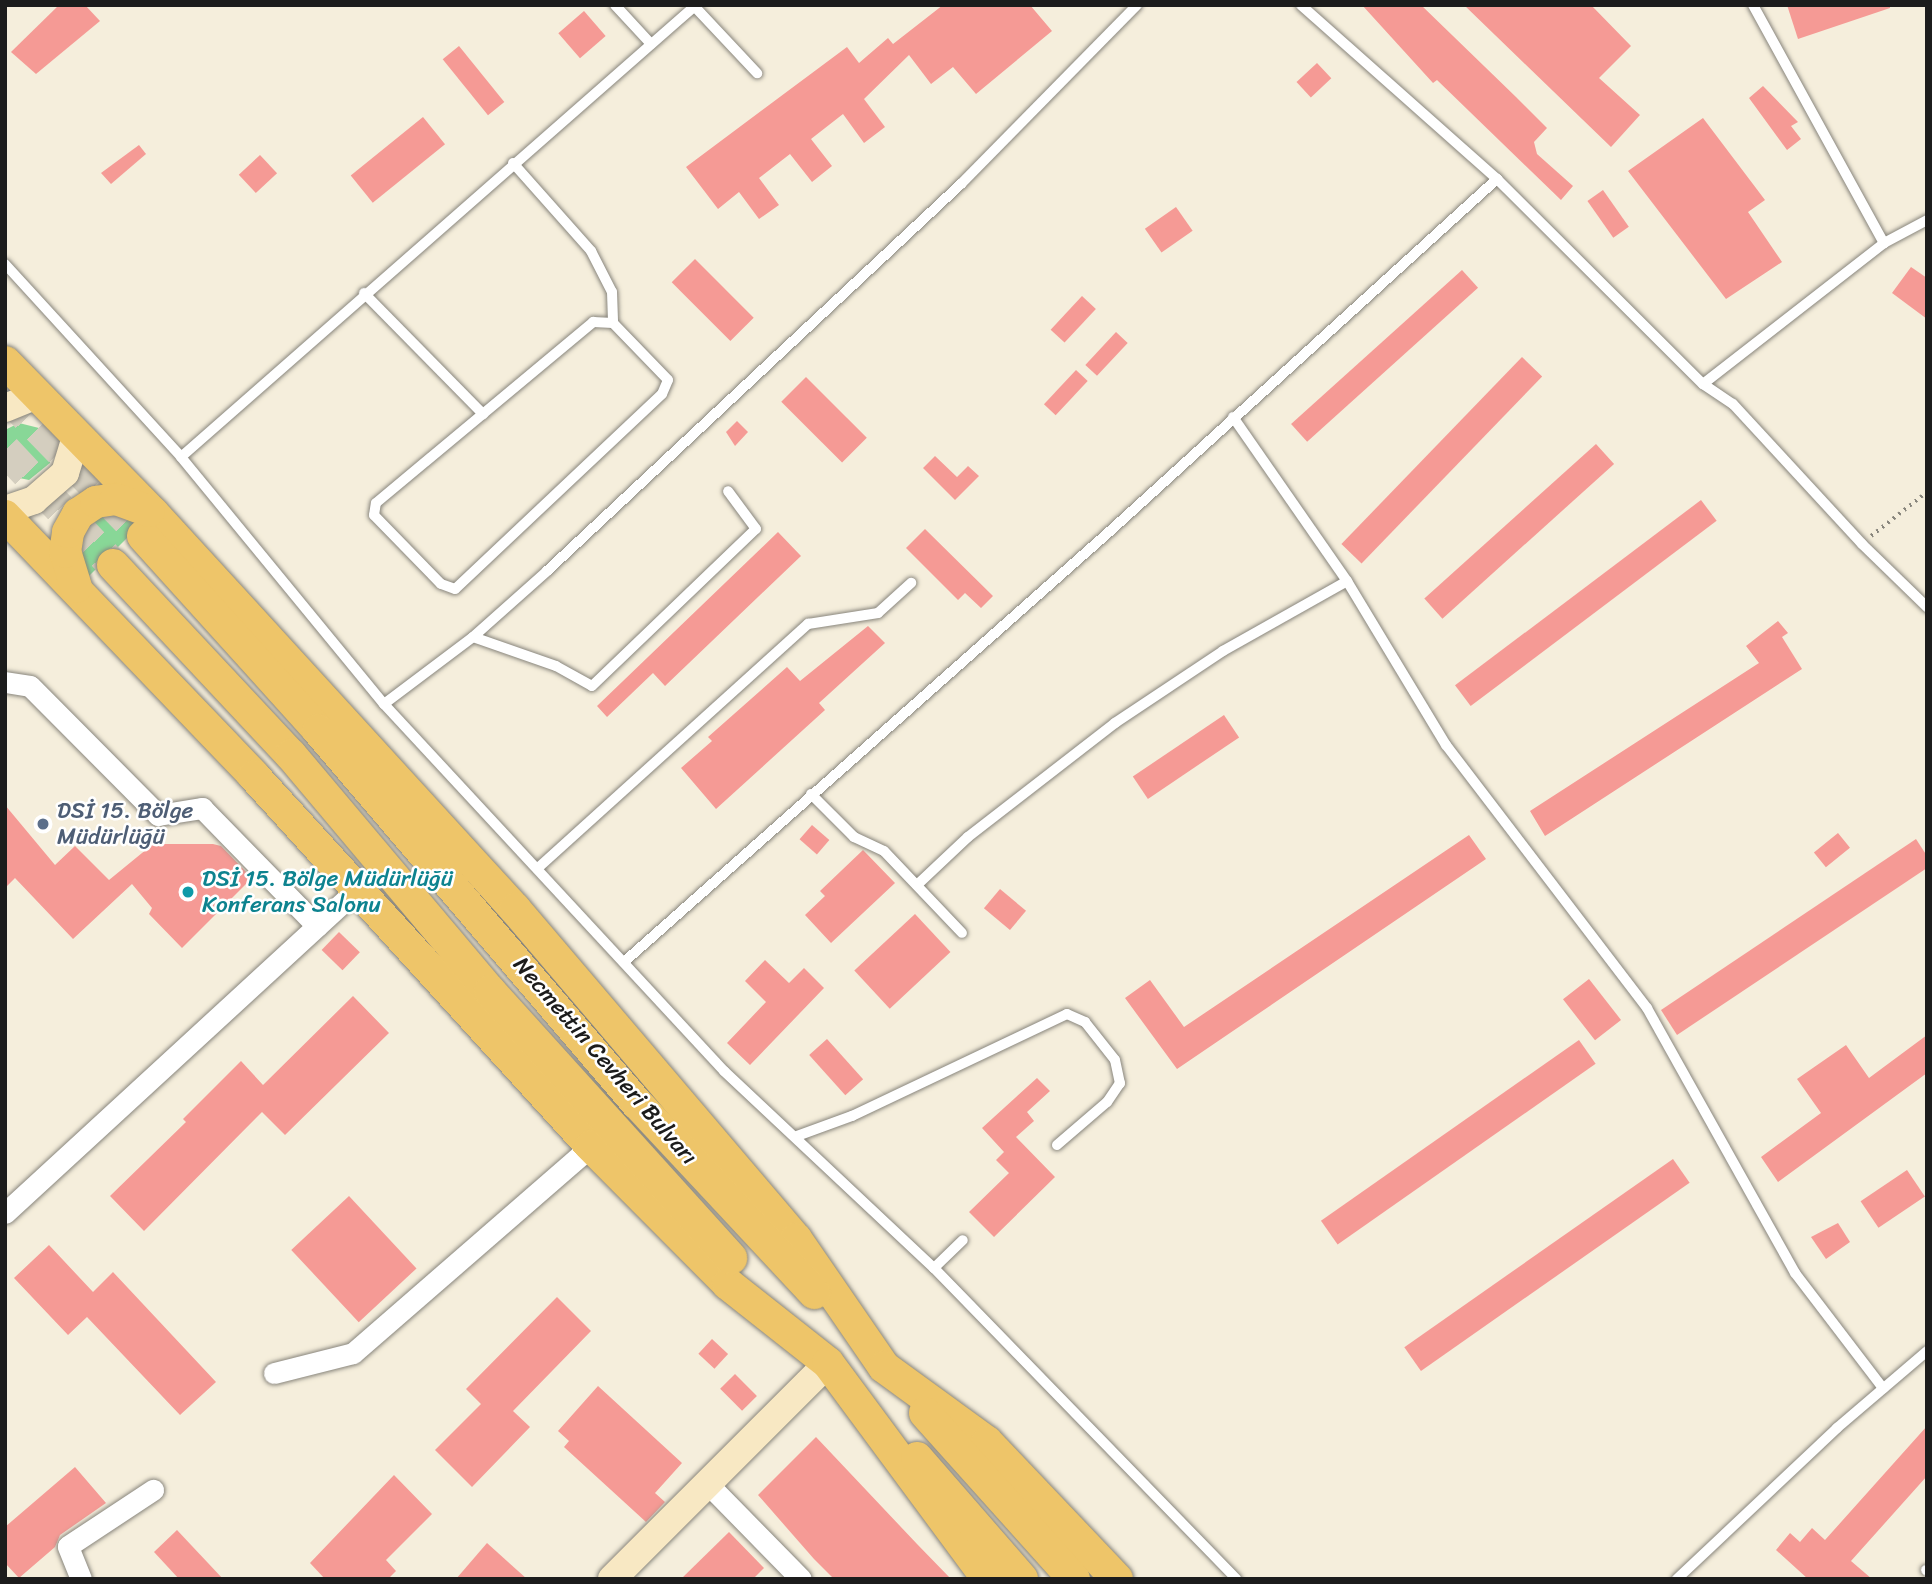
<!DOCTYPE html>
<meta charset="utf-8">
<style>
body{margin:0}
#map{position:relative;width:1932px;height:1584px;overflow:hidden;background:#f5eedc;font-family:Sriracha,sans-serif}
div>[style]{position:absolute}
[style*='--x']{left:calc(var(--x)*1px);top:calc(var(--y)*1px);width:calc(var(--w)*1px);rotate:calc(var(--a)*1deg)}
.green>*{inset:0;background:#88d797}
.building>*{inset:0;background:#f59a95;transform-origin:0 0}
.primary-tunnel>*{height:32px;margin-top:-16px;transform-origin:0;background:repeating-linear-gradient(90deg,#d4cebf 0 32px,transparent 0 48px)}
.path>*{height:3.5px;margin-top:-1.75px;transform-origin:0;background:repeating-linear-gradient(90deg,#88857c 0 2px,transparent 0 7px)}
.roads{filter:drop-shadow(0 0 2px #88857c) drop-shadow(0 0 2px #88857c)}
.lane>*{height:10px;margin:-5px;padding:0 5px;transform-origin:5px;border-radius:5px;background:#fff}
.street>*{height:21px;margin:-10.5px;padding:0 10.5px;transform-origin:10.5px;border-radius:10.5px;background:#fff}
.secondary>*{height:28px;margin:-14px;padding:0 14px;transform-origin:14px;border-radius:14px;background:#f8e8c3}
.primary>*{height:32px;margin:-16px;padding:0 16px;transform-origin:16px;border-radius:16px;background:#eec569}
.dots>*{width:19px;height:19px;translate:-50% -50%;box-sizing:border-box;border:4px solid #fff;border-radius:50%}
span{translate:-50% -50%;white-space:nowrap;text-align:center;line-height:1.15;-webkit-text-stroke:5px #fff;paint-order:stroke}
.service-label{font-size:23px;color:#4e5e75}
.left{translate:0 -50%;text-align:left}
.culture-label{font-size:23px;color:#0d838f}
.street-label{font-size:23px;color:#1c1c1c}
.frame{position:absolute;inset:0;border:7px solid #1c1c1c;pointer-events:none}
</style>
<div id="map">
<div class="green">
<i style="clip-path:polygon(19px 423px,39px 428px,51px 443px,50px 463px,29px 480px,5px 475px,5px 430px)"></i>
<i style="clip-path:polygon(108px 513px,142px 523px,85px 580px,79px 542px,88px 524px)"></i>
</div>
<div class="building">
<i style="clip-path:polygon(59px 5px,85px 5px,100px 21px,36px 74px,11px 52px)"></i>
<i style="clip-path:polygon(943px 5px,1030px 5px,1052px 31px,976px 94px,953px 67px,931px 84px,909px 55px,864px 99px,885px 127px,864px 143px,843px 114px,811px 139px,832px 166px,812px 182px,790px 154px,759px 178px,779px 205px,759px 219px,739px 192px,718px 209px,686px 167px,847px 47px,859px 63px,888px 38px,893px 44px)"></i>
<i style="clip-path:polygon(1362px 5px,1421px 5px,1516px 97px,1547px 128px,1534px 142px,1537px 154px,1573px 186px,1561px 200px,1437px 80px,1433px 83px)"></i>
<i style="clip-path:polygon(1464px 5px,1591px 5px,1631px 46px,1599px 78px,1640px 115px,1611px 147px)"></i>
<i style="clip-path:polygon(1787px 5px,1890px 5px,1890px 8px,1798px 39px)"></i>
<i style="left:584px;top:11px;width:33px;height:34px;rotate:49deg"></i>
<i style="left:459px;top:46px;width:72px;height:21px;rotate:51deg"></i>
<i style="left:1317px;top:63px;width:21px;height:28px;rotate:47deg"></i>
<i style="clip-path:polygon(1763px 86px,1798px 122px,1791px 126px,1801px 139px,1787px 150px,1749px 98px)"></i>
<i style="left:423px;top:117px;width:35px;height:93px;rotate:51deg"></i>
<i style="clip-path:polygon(1703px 118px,1765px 200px,1748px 212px,1782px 262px,1726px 299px,1628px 171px)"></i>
<i style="clip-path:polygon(139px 145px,146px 154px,111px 184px,101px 173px)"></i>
<i style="left:260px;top:155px;width:25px;height:29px;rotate:47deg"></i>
<i style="left:1603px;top:190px;width:45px;height:19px;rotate:55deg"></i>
<i style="left:1176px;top:207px;width:29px;height:38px;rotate:55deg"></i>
<i style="left:695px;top:259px;width:83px;height:33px;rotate:45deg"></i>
<i style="clip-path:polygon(1911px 267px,1927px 278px,1927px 319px,1892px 293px)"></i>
<i style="left:1462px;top:270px;width:24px;height:230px;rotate:48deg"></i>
<i style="left:1082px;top:296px;width:19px;height:46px;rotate:43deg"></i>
<i style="left:1116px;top:332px;width:16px;height:45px;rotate:43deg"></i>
<i style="left:1522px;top:357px;width:28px;height:260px;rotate:44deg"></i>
<i style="left:1076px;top:370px;width:16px;height:47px;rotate:43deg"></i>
<i style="left:806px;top:377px;width:86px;height:35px;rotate:45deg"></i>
<i style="clip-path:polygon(737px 421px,748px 432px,735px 446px,726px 432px)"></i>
<i style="left:1596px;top:444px;width:27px;height:231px;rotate:48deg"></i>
<i style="clip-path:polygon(935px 456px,957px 477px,968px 466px,979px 476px,955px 500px,923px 468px)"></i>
<i style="left:1701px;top:500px;width:26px;height:308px;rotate:53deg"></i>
<i style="clip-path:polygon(925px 529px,993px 596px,981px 608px,965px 593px,958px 600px,906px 548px)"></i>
<i style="clip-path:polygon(778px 532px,801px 556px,665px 686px,653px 673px,607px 717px,597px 706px)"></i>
<i style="clip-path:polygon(1778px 621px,1788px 633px,1782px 637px,1802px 669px,1545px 836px,1530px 811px,1759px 663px,1746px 646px)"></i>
<i style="clip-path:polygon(868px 626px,885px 643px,819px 703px,825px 710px,716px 809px,681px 768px,712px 741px,708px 737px,787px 667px,800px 681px)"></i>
<i style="left:1224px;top:715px;width:27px;height:110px;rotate:56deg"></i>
<i style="clip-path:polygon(5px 805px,55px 865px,75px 846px,109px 880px,153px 844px,213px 844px,221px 846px,252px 878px,182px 948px,149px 914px,152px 908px,132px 884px,73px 939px,15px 878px,5px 888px)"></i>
<i style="left:812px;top:825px;width:23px;height:19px;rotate:41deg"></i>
<i style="left:1838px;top:833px;width:19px;height:31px;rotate:51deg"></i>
<i style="clip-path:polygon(1469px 835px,1486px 859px,1177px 1069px,1125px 998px,1150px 980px,1184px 1027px)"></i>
<i style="clip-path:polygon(1916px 839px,1927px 856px,1927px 868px,1677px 1035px,1661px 1010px)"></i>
<i style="clip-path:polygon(863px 850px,895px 883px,831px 943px,805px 915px,825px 896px,820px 891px)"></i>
<i style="left:1000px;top:889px;width:34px;height:25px;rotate:40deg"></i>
<i style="left:915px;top:914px;width:52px;height:83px;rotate:47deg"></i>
<i style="left:339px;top:932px;width:29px;height:25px;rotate:44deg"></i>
<i style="clip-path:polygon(765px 960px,789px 983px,804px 968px,824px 988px,750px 1065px,727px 1043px,766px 1002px,745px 981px)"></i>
<i style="left:1589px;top:979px;width:52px;height:33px;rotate:52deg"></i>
<i style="clip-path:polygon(353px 996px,389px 1033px,285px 1135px,262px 1112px,144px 1231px,110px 1196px,186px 1122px,183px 1119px,241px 1061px,263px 1085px)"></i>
<i style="clip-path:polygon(1927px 1035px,1927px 1073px,1778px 1182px,1761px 1157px,1821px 1113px,1797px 1079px,1846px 1045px,1869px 1078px)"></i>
<i style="left:827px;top:1039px;width:54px;height:24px;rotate:48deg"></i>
<i style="left:1579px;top:1040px;width:29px;height:315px;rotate:55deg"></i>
<i style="clip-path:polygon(1037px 1078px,1050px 1091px,1027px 1112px,1034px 1121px,1016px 1137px,1055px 1177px,994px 1237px,969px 1212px,1009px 1173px,996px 1160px,1004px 1152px,982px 1128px)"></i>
<i style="left:1673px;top:1159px;width:29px;height:328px;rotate:55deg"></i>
<i style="left:1907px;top:1170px;width:32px;height:56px;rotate:56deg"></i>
<i style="left:349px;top:1196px;width:99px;height:79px;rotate:47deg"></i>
<i style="clip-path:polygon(1838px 1223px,1850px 1242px,1826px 1259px,1811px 1237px)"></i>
<i style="clip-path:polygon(49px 1245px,93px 1292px,113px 1272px,216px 1382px,180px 1415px,87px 1317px,68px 1335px,14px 1278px)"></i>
<i style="clip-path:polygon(557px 1297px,591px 1331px,513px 1411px,530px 1427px,472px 1487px,435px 1450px,481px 1404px,466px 1389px)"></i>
<i style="left:712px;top:1339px;width:22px;height:20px;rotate:43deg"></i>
<i style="left:735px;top:1374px;width:31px;height:21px;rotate:45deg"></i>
<i style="clip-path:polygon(598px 1386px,682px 1463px,655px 1493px,665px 1502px,646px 1522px,564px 1447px,569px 1441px,558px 1431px)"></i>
<i style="clip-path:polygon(1927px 1426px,1927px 1476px,1851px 1561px,1872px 1579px,1808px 1579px,1776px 1550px,1790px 1533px,1800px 1542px,1812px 1528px,1825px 1540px)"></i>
<i style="clip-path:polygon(816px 1437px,917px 1544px,951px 1579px,834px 1579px,814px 1559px,758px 1495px)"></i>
<i style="clip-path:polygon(75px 1467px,106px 1503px,60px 1535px,55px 1547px,19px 1578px,5px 1563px,5px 1527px)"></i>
<i style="clip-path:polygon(394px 1475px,432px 1514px,386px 1560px,396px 1571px,388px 1579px,325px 1579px,310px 1563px)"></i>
<i style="clip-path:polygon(177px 1530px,223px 1579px,179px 1579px,154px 1552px)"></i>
<i style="clip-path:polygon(729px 1532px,764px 1568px,753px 1579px,681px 1579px)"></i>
<i style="clip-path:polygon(487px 1543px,527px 1579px,456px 1579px)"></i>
</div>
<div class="primary-tunnel">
<i style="--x:5;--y:394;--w:198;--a:45.8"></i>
<i style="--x:5;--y:450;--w:158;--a:46.8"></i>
</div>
<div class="path">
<i style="--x:1871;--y:536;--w:71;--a:-38.2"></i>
</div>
<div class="roads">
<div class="lane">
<i style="--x:615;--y:5;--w:53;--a:47.3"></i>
<i style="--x:1301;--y:5;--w:262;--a:41.6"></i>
<i style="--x:1497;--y:179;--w:291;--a:44.9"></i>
<i style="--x:1703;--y:384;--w:36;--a:34"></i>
<i style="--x:1733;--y:404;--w:190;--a:47.3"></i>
<i style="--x:1862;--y:544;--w:91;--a:44.1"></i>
<i style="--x:1753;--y:5;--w:272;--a:61.2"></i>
<i style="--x:695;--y:7;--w:91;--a:46.8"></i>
<i style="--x:513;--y:163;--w:118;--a:48.4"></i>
<i style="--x:591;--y:251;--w:46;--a:62.9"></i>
<i style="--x:612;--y:292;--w:31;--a:88"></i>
<i style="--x:5;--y:264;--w:261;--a:47.6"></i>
<i style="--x:181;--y:457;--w:320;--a:50.6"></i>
<i style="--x:384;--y:704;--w:500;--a:47.19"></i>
<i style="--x:724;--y:1071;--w:288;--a:43.2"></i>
<i style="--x:934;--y:1268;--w:434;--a:45.8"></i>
<i style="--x:364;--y:293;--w:170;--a:45.5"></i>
<i style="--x:593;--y:322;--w:20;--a:3"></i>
<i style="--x:613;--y:323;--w:79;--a:46"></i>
<i style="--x:668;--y:380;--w:15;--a:113"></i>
<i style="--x:662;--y:394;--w:284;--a:136.7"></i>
<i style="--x:455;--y:589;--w:15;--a:-160"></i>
<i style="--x:441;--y:584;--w:96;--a:-134.2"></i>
<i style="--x:374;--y:515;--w:12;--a:-81"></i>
<i style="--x:376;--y:503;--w:283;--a:-39.8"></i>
<i style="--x:1703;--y:384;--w:229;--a:-37.9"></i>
<i style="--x:1884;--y:243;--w:49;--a:-28.1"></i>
<i style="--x:1233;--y:417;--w:200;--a:55.2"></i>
<i style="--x:1347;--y:581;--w:192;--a:58.9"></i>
<i style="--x:1446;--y:745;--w:331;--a:52.6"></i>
<i style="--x:1647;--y:1008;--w:304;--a:60.8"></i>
<i style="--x:1795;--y:1273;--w:145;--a:52.6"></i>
<i style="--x:181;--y:457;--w:685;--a:-41.27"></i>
<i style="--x:473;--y:637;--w:88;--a:19.3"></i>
<i style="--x:556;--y:666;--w:41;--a:29.1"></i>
<i style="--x:592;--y:686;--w:227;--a:-43.8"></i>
<i style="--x:756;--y:529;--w:47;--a:-126.4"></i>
<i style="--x:384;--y:704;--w:111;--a:-37"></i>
<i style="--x:473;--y:637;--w:99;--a:-41.7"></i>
<i style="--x:547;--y:571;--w:567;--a:-43.07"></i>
<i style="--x:961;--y:184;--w:251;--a:-45.5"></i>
<i style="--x:811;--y:794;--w:61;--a:45"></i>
<i style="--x:854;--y:837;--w:33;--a:25"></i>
<i style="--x:884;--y:851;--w:113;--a:46.4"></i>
<i style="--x:539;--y:867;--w:363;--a:-42.1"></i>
<i style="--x:808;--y:624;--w:71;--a:-8.9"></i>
<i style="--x:878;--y:613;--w:45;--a:-42.3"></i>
<i style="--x:917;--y:885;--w:70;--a:-43.3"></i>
<i style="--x:968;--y:837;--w:186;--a:-37.8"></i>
<i style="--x:1115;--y:723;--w:130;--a:-33.7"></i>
<i style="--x:1223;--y:651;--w:142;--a:-29.4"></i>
<i style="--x:624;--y:962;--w:648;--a:-41.56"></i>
<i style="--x:1109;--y:532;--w:525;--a:-42.3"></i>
<i style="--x:797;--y:1136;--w:59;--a:-20"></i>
<i style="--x:852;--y:1116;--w:238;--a:-25.4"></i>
<i style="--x:1067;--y:1014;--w:20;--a:24"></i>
<i style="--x:1085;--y:1022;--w:48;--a:51.7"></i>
<i style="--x:1115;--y:1060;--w:24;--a:78"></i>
<i style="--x:1120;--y:1083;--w:23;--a:124"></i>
<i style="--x:1107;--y:1102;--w:66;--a:139.3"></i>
<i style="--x:934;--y:1268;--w:40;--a:-44"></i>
<i style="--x:1926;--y:1570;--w:1;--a:45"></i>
<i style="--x:1677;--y:1579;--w:220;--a:-43.3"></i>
<i style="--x:1837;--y:1428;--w:118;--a:-40.5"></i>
</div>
<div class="street">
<i style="--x:5;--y:682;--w:25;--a:9"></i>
<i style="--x:30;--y:686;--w:182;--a:45.2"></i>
<i style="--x:158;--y:815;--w:45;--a:-9"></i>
<i style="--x:202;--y:808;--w:165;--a:45.7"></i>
<i style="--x:5;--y:1213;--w:478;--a:-42.6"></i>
<i style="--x:274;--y:1373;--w:81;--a:-14.2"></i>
<i style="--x:353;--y:1353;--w:315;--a:-41"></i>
<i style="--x:705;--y:1481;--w:137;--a:45.6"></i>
<i style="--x:81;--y:1579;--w:35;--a:-112"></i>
<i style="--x:68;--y:1546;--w:102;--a:-33.4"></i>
</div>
<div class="secondary">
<i style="--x:5;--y:408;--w:35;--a:-22"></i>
<i style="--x:5;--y:510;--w:31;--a:-19"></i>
<i style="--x:34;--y:500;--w:41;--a:-41.1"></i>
<i style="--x:65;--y:473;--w:38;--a:-73"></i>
<i style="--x:612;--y:1579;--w:305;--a:-45"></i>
</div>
<div class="primary">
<i style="--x:5;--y:362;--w:211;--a:45.6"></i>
<i style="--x:153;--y:513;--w:537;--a:47.57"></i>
<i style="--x:515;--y:909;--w:433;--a:49.6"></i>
<i style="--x:796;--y:1239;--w:155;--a:55.5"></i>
<i style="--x:884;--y:1367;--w:127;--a:36.1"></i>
<i style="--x:987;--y:1442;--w:189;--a:46.5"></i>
<i style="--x:5;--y:516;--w:360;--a:46.2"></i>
<i style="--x:254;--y:776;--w:500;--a:47.67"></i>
<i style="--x:591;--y:1146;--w:194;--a:45.2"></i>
<i style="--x:728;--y:1284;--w:127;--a:38.3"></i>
<i style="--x:828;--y:1363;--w:269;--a:53.5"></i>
<i style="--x:143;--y:536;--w:261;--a:47.9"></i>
<i style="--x:318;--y:730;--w:491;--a:49.5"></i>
<i style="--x:637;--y:1103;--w:260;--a:47"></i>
<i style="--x:113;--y:565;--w:260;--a:46.9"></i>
<i style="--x:291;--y:755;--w:309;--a:49.9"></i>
<i style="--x:490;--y:991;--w:360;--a:47.9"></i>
<i style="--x:76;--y:587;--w:37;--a:-107"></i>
<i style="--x:65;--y:552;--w:20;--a:-81"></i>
<i style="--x:68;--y:532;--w:21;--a:-61"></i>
<i style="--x:78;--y:514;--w:22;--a:-34"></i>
<i style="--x:96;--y:502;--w:20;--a:-9"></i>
<i style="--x:116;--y:499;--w:35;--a:20"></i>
<i style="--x:925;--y:1413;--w:223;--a:48.1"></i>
<i style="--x:917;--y:1458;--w:160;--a:49"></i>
</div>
</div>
<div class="dots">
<i style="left:43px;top:824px;background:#5c6f8a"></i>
<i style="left:188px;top:892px;background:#0f9aa8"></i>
</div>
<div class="service-label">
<span class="left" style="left:57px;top:824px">DSİ 15. Bölge<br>Müdürlüğü</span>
</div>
<div class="culture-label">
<span class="left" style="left:202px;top:892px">DSİ 15. Bölge Müdürlüğü<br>Konferans Salonu</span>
</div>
<div class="street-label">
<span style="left:605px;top:1061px;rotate:49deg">Necmettin Cevheri Bulvarı</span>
</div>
<div class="frame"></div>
</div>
